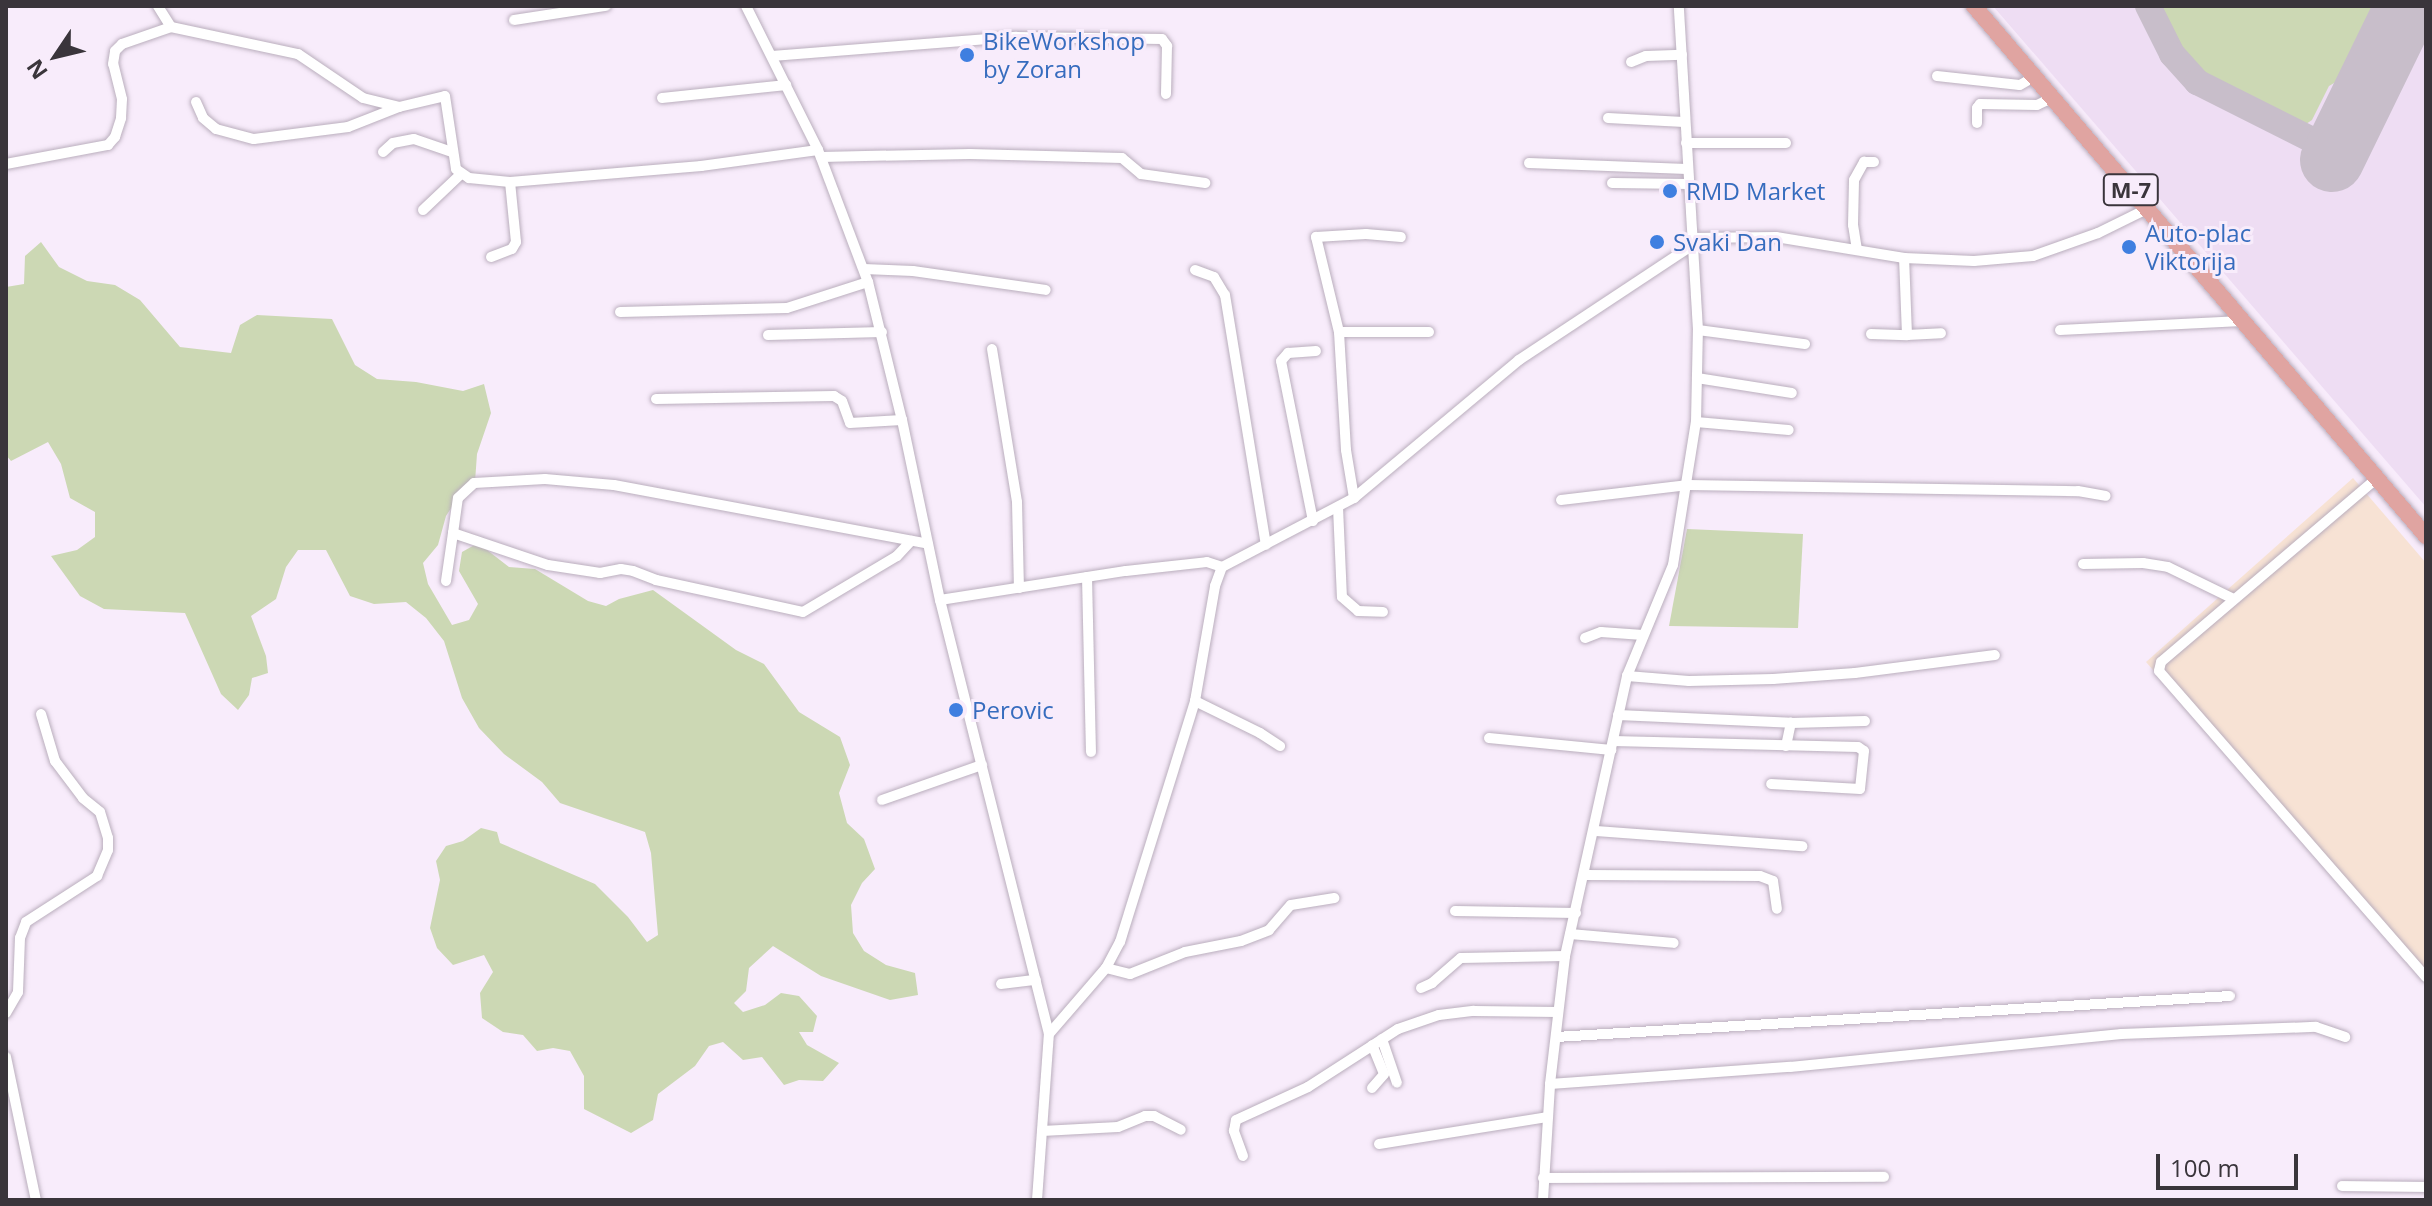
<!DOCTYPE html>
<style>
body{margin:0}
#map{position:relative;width:2432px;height:1206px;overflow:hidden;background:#f8ecfb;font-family:"Open Sans",sans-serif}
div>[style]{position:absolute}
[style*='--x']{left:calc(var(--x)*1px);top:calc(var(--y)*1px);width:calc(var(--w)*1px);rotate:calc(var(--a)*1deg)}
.built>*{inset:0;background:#eeddf3}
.industrial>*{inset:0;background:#f7e2d4}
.green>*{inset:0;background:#ccd8b4}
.taxiway>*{height:26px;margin:-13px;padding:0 13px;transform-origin:13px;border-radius:13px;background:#c8beca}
.runway>*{height:64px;margin:-32px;padding:0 32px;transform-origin:32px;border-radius:32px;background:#c8beca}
.roads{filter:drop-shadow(0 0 2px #baaebd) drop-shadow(0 0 2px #baaebd)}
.street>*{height:10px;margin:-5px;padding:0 5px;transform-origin:5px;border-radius:5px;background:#fff}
.primary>*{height:16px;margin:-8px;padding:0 8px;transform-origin:8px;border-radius:8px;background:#e0a4a1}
.dots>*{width:22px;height:22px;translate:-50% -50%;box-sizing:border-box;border:4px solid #f8ecfb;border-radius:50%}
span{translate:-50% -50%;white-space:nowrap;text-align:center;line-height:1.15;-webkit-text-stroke:6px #f8ecfb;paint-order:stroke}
.shield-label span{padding:2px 6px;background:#f8ecfb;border:2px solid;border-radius:6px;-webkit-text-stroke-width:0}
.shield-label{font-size:22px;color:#3a353b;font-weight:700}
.shop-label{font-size:24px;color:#366cbe}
.left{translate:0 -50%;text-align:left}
.frame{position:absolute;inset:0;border:8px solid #3a353b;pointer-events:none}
.north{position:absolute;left:16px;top:16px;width:80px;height:80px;-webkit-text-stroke:6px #f8ecfb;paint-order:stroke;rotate:235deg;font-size:22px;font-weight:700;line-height:32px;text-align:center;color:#3a353b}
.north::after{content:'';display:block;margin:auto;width:28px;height:36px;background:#3a353b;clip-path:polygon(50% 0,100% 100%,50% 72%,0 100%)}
.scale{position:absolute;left:2156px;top:1154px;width:142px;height:36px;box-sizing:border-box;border:4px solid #3a353b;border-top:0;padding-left:10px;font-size:24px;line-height:28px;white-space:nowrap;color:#3a353b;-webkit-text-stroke:6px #f8ecfb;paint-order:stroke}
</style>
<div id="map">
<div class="built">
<i style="clip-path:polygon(1993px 6px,2426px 6px,2426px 507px)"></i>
</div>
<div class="industrial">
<i style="clip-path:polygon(2353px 478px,2426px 563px,2426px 983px,2146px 662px)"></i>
</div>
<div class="green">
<i style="clip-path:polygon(2158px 6px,2381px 6px,2346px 76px,2329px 86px,2312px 120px,2303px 126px,2203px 72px,2181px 50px)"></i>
<i style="clip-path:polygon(41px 242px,59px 267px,87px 281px,115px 285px,140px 300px,180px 347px,231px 353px,240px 325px,257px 315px,332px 319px,355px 365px,377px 379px,416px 382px,463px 391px,484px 384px,491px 413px,477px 454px,475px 482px,457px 499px,446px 516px,438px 545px,423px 563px,428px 584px,452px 625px,469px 620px,478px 604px,459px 571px,462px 552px,478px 543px,509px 567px,535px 569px,588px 601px,606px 606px,619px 599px,653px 590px,736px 650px,764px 664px,799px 712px,840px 737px,850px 765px,839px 793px,847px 823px,864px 839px,875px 869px,862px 883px,851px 905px,853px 933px,864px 951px,886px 965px,915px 973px,918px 995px,890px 1000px,821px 976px,773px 946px,749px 968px,746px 991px,734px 1003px,743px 1012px,765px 1005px,781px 993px,799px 996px,817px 1016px,813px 1032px,799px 1032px,807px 1045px,839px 1063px,823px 1081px,799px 1080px,784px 1085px,762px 1057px,743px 1060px,723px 1042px,709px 1046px,695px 1066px,658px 1094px,653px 1120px,631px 1133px,584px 1109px,584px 1076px,570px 1051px,553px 1048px,537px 1051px,523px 1035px,503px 1032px,482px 1018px,480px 993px,493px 972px,484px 955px,453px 965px,437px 948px,430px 928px,440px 880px,436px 861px,446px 846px,463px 841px,481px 828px,497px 832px,500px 843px,595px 884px,628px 917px,647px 942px,658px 935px,651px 853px,645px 832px,560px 803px,542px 782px,504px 754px,479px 728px,462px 698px,444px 641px,426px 618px,406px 602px,374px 604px,350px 596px,326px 550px,298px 550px,286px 567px,276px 599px,251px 616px,266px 656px,268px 673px,252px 678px,249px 695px,238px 710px,221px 694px,185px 613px,104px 609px,80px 596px,51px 556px,77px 550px,95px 537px,95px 512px,70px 498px,61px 464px,48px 442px,11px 461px,6px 455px,6px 287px,24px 284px,25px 256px)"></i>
<i style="clip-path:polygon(1687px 529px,1803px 534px,1798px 628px,1669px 626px)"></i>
</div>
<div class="taxiway">
<i style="--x:2148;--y:6;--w:54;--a:63.4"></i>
<i style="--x:2172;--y:54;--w:38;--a:48"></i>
<i style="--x:2197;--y:82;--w:156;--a:26.7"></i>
</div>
<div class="runway">
<i style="--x:2332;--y:160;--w:171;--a:-64"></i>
</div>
<div class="roads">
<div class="street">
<i style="--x:746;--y:6;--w:161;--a:63.4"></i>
<i style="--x:818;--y:150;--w:141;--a:69.3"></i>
<i style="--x:868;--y:282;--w:142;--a:76.2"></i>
<i style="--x:902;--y:420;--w:184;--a:78.1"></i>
<i style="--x:940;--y:600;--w:447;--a:75.9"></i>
<i style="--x:514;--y:20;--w:93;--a:-8.7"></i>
<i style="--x:171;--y:27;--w:130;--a:12"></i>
<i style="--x:298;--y:54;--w:78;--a:34.1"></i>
<i style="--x:363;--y:98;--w:37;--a:14"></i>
<i style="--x:399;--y:107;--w:47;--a:-13.4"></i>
<i style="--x:445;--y:96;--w:74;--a:81.4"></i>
<i style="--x:456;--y:169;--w:16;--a:35"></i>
<i style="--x:469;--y:178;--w:41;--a:5.6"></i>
<i style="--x:510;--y:182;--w:192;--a:-4.8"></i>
<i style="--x:701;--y:166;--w:118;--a:-7.8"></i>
<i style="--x:772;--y:56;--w:245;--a:-4.5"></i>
<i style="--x:1016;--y:37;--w:146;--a:0.8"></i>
<i style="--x:1162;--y:39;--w:9;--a:54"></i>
<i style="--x:1167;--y:46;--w:48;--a:91.2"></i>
<i style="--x:1631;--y:62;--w:16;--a:-22"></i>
<i style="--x:1646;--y:56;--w:36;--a:-2"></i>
<i style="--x:1937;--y:76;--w:83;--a:6.2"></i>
<i style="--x:2020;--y:85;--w:16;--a:-30"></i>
<i style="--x:662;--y:98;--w:125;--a:-6"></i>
<i style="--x:196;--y:102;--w:17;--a:66"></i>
<i style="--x:203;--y:118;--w:17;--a:40"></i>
<i style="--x:216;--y:129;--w:39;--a:15"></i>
<i style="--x:254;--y:139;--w:95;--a:-7.3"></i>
<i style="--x:348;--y:127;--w:55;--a:-21.4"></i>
<i style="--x:1608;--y:118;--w:76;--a:3"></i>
<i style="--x:1977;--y:123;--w:15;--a:-90"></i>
<i style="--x:1977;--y:108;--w:5;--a:-53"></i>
<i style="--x:1980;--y:104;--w:57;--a:1"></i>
<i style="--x:2037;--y:105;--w:17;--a:-25"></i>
<i style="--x:1686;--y:143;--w:100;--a:0"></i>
<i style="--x:383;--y:152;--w:13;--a:-42"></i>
<i style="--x:393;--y:143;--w:21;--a:-11"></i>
<i style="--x:414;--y:139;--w:40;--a:18.9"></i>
<i style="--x:821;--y:157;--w:149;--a:-1.2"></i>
<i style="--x:970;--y:154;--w:152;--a:1.5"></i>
<i style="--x:1122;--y:158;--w:25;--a:40"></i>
<i style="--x:1141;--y:174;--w:65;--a:8"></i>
<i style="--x:1529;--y:163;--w:158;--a:2.2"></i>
<i style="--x:6;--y:164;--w:104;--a:-10.6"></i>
<i style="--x:108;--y:145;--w:11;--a:-49"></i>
<i style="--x:115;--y:137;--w:20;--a:-72"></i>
<i style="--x:121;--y:118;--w:19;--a:-87"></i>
<i style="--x:122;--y:99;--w:36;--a:-104"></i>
<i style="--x:113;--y:64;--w:13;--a:-81"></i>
<i style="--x:115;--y:51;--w:10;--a:-45"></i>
<i style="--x:122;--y:44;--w:52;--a:-19.1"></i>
<i style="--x:171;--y:27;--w:25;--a:-122"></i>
<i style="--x:1612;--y:183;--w:76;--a:0.8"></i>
<i style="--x:423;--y:210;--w:51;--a:-43.4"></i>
<i style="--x:1691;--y:238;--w:85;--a:-0.7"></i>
<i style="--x:1776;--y:237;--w:130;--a:9.3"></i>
<i style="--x:1904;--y:258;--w:70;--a:2.5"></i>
<i style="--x:1974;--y:261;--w:59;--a:-4.8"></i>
<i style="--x:2033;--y:256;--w:69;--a:-19.5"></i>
<i style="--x:2098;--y:233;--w:55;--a:-26.1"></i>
<i style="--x:1857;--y:250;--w:25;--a:-99"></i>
<i style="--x:1853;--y:225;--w:45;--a:-88.7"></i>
<i style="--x:1854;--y:180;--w:21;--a:-61"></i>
<i style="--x:1864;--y:162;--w:10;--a:0"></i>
<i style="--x:491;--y:257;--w:22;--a:-21"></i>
<i style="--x:512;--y:249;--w:8;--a:-60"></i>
<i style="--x:516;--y:242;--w:60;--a:-95.7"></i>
<i style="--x:864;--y:269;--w:49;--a:2.3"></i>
<i style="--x:913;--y:271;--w:134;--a:8.1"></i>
<i style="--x:1195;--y:270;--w:20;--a:20"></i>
<i style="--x:1214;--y:277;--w:21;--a:59"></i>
<i style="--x:1225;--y:295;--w:253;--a:80.7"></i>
<i style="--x:620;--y:312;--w:167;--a:-1.4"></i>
<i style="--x:787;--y:308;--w:85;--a:-17.8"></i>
<i style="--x:1698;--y:330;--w:108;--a:7.5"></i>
<i style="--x:2060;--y:330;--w:182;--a:-2.8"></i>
<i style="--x:1339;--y:332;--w:90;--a:0"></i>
<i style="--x:1871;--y:334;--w:36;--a:2"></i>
<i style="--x:1907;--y:335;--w:77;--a:-92.2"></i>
<i style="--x:768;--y:335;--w:114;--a:-1.5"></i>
<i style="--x:1907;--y:335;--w:34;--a:-3"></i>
<i style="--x:992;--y:349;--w:155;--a:80.7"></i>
<i style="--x:1017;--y:502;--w:86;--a:88.7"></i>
<i style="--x:1697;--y:378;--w:96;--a:9"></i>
<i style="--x:656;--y:399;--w:178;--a:-1"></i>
<i style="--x:834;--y:396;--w:9;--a:32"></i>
<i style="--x:842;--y:401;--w:23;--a:70"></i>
<i style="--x:850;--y:423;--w:52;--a:-3.3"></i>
<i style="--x:1696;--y:422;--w:93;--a:4.9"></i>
<i style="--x:2376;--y:479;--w:282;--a:139.6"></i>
<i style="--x:2161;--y:662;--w:9;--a:103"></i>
<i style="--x:2159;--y:671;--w:406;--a:48.9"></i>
<i style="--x:1354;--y:498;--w:49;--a:-99.5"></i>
<i style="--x:1346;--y:450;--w:118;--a:-93.4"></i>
<i style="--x:1339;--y:332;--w:98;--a:-103.6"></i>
<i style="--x:1316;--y:237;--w:50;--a:-3.4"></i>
<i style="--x:1366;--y:234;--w:35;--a:5"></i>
<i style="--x:1561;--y:500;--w:128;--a:-6.7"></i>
<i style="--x:1688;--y:485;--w:390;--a:0.9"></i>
<i style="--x:2078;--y:491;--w:28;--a:10"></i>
<i style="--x:1338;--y:507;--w:90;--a:87.5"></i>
<i style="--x:1342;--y:597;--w:21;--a:41"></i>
<i style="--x:1358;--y:611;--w:25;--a:2"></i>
<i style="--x:1313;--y:521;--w:163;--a:-101.3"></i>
<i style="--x:1281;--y:361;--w:11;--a:-49"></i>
<i style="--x:1288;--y:353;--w:28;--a:-4"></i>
<i style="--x:453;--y:533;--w:35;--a:-82"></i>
<i style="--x:458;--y:498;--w:22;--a:-43"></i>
<i style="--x:474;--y:483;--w:71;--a:-3.2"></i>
<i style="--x:545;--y:479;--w:69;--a:5"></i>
<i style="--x:614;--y:485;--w:319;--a:10.6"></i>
<i style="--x:2083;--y:564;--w:60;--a:-1"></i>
<i style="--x:2143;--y:563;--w:25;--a:9"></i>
<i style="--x:2168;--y:567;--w:73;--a:25.9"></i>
<i style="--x:1087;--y:577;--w:175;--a:88.7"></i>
<i style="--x:446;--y:581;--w:49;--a:-81.7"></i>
<i style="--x:453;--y:533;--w:100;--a:18.6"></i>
<i style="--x:548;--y:565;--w:53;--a:8.7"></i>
<i style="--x:600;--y:573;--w:21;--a:-11"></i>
<i style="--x:621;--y:569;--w:12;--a:9"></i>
<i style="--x:633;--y:571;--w:25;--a:21"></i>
<i style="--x:656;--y:580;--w:150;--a:12.3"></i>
<i style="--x:803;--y:612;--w:109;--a:-30.8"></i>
<i style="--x:897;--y:556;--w:21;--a:-47"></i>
<i style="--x:940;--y:600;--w:188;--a:-8.9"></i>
<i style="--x:1126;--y:571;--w:81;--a:-6.3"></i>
<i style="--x:1207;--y:562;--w:16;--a:18"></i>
<i style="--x:1585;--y:638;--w:17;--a:-21"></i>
<i style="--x:1601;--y:632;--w:42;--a:4.1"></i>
<i style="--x:1627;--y:676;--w:62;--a:4.6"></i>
<i style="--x:1689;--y:681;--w:84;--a:-1.4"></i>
<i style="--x:1773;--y:679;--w:82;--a:-4.2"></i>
<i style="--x:1855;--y:673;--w:141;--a:-7.3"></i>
<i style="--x:1195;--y:701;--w:72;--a:26.2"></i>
<i style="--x:1260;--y:733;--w:24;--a:33"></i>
<i style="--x:1618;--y:715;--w:173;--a:2.6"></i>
<i style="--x:1791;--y:723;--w:74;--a:-1.5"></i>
<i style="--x:1489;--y:738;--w:123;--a:5.6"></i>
<i style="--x:1613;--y:741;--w:245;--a:1.4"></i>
<i style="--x:1858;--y:747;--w:7;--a:34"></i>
<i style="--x:1864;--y:751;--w:38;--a:96"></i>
<i style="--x:1860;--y:789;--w:89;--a:-176.8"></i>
<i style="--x:1786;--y:746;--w:24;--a:-78"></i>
<i style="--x:882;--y:800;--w:106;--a:-19.3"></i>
<i style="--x:1596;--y:831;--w:207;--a:4.2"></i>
<i style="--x:1585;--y:875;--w:175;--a:0.3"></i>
<i style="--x:1760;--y:876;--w:14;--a:21"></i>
<i style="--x:1773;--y:881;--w:28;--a:82"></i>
<i style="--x:1455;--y:911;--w:121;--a:0.9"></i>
<i style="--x:1570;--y:934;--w:104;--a:4.9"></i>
<i style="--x:1106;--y:968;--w:25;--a:14"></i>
<i style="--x:1130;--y:974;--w:59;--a:-21.8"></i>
<i style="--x:1185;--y:952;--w:57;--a:-11.1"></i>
<i style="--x:1241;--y:941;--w:30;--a:-21"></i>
<i style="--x:1269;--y:930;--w:33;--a:-49"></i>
<i style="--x:1291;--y:905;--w:44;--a:-9.2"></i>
<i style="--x:1001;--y:984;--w:35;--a:-7"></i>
<i style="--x:1421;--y:988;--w:12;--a:-24"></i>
<i style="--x:1432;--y:983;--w:38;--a:-41"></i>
<i style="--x:1461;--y:958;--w:104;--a:-1.1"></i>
<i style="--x:6;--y:1013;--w:24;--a:-60"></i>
<i style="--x:18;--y:992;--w:54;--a:-87.9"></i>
<i style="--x:20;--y:938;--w:17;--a:-69"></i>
<i style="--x:26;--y:922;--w:85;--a:-32.9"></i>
<i style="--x:97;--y:876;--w:28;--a:-67"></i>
<i style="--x:108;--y:850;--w:12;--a:-90"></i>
<i style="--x:108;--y:838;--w:27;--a:-107"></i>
<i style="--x:100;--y:812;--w:22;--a:-141"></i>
<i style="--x:83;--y:798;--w:46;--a:-127.1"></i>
<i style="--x:55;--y:761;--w:49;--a:-106.6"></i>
<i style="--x:1556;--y:1037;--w:675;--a:-3.48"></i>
<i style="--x:1382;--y:1039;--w:46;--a:71.2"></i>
<i style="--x:6;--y:1057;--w:146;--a:78.2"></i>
<i style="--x:1550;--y:1084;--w:241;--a:-4.1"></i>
<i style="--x:1790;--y:1067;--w:333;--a:-5.7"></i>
<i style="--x:2121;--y:1034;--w:195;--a:-2.1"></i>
<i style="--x:2316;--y:1027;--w:31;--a:19"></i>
<i style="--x:1372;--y:1088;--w:18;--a:-49"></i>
<i style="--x:1384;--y:1074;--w:31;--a:-112"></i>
<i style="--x:1042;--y:1131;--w:76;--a:-3"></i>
<i style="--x:1118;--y:1127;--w:29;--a:-22"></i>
<i style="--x:1145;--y:1116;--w:9;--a:0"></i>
<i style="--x:1154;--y:1116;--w:30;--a:27"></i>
<i style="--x:1379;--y:1144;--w:170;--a:-9.1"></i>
<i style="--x:1243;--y:1156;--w:27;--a:-110"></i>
<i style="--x:1234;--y:1131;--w:11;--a:-80"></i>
<i style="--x:1236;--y:1120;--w:79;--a:-24.6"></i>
<i style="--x:1308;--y:1087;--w:107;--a:-32.8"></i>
<i style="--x:1398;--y:1029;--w:43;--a:-18.9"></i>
<i style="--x:1439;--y:1015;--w:35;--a:-7"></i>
<i style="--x:1474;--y:1011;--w:83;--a:0.7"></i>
<i style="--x:1543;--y:1178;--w:341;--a:-0.2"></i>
<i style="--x:2342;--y:1186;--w:84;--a:0.7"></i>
<i style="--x:1037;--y:1200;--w:166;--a:-85.9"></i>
<i style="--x:1049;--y:1034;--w:87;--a:-49.2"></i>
<i style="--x:1106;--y:968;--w:30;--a:-62"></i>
<i style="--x:1120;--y:942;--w:252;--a:-72.7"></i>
<i style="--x:1195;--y:701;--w:117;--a:-80.1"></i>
<i style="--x:1215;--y:586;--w:20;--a:-70"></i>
<i style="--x:1222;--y:567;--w:149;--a:-27.6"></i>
<i style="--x:1354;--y:498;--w:215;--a:-39.9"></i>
<i style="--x:1519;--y:360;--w:206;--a:-33.5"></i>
<i style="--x:1543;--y:1200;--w:116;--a:-86.5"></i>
<i style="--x:1550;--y:1084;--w:129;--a:-83.3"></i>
<i style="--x:1565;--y:956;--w:287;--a:-77.5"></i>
<i style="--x:1627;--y:676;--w:120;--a:-67.5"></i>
<i style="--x:1673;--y:565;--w:145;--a:-80.9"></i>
<i style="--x:1696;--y:422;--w:92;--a:-88.8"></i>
<i style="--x:1698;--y:330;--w:325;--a:-93.4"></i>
</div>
<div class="primary">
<i style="--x:1974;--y:6;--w:697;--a:49.54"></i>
</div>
</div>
<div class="dots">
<i style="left:967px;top:55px;background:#3f7fe0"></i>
<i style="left:1670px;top:191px;background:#3f7fe0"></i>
<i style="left:1657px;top:242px;background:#3f7fe0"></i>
<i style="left:2129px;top:247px;background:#3f7fe0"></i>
<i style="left:956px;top:710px;background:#3f7fe0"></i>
</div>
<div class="shield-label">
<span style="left:2131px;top:190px">M-7</span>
</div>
<div class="shop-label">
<span class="left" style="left:983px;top:55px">BikeWorkshop<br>by Zoran</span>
<span class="left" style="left:1686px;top:191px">RMD Market</span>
<span class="left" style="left:2145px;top:247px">Auto-plac<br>Viktorija</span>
<span class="left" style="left:1673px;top:242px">Svaki Dan</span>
<span class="left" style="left:972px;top:710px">Perovic</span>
</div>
<div class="frame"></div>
<div class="north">N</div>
<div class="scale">100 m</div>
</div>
